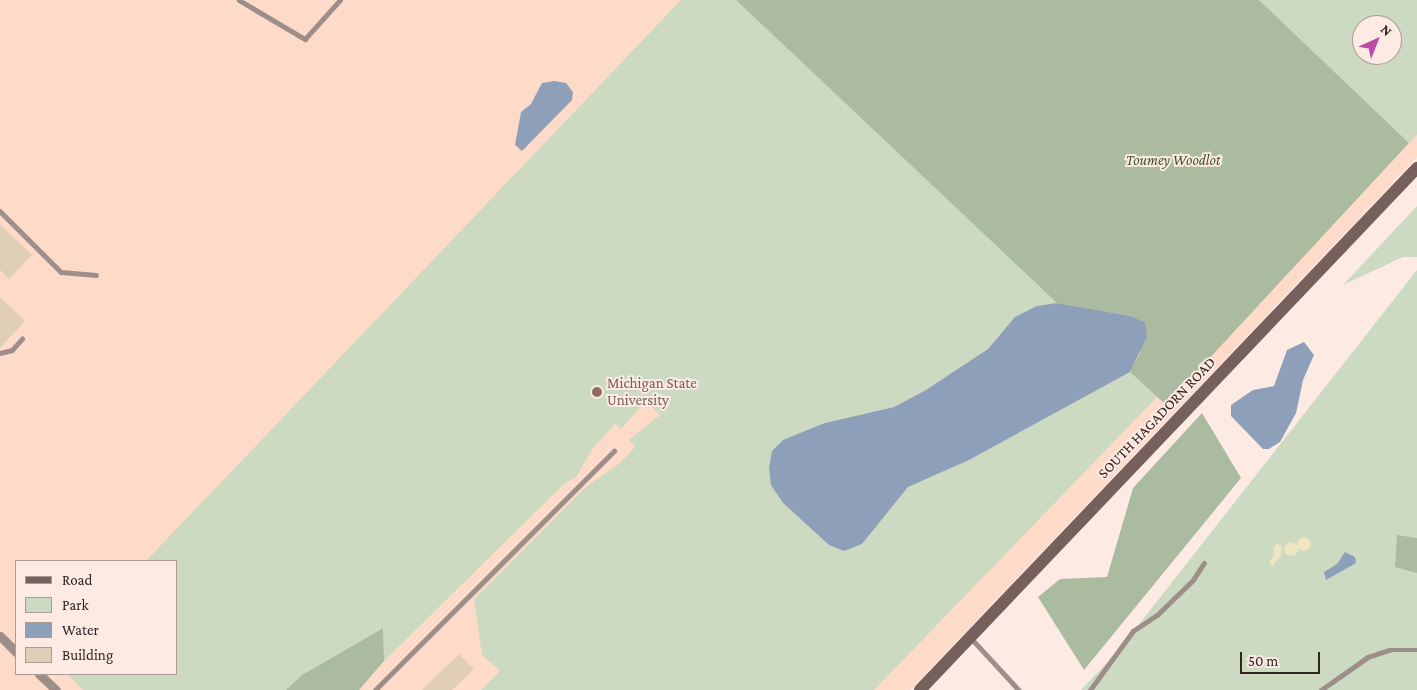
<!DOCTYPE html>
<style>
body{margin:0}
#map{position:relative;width:1417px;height:690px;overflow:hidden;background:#fceae3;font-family:"Crimson Pro",serif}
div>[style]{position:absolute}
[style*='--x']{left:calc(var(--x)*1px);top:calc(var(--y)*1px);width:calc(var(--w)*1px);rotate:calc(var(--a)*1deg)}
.built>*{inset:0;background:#fedac9}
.green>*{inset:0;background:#cbdac0}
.forest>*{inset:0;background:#abbb9f}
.sand>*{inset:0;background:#efe5c0}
.round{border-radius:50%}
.water>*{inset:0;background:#8e9fb9}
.building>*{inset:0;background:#e1ceb9}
.lane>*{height:4.5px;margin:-2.25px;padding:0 2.25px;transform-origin:2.25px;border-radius:2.25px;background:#9d8e8a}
.street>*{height:9px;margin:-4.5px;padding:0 4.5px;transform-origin:4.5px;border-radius:4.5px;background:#9d8e8a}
.secondary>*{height:12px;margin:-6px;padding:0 6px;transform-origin:6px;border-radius:6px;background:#75605b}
.dots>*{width:14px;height:14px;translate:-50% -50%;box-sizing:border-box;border:2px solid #fceae3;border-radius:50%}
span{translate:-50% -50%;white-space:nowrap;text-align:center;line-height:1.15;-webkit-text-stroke:4px #fceae3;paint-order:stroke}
.park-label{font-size:15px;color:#3d5429;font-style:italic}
.education-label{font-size:15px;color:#785e54}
.left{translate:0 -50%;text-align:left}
.street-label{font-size:15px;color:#302521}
.legend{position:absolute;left:15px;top:560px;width:162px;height:115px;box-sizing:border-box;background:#fceae3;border:1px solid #aa9b95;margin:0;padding:6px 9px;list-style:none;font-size:15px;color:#302521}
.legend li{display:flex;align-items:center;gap:10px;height:25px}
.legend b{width:25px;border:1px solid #aa9b95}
.north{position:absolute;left:1352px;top:15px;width:50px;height:50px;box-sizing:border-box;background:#fceae3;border:1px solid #aa9b95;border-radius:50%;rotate:44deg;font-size:14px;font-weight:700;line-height:20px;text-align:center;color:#302521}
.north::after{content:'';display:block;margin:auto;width:18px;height:22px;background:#bb4aa5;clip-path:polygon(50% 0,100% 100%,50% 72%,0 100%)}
.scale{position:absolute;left:1240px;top:652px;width:80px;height:22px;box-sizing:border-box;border:2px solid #302521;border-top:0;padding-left:6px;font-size:15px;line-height:18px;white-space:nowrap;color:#302521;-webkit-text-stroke:4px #fceae3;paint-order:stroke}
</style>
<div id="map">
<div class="built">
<i style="clip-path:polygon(evenodd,0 0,1417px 0,1417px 157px,910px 690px,0 690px,0 0,1362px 25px,1392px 25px,1392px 55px,1362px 55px,1362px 25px,0 0,16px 561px,176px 561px,176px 674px,16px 674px,16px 561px)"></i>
</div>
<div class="green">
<i style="clip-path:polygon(681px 0,736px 0,1057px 303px,1037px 306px,1001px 333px,988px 349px,926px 390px,894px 407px,825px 423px,783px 503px,829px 545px,844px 551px,862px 544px,908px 487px,969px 460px,1130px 372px,1157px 397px,874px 690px,481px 690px,500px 671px,482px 655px,474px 599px,587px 486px,620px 463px,635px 447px,629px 440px,660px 415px,646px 401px,621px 429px,615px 424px,593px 448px,576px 477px,565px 483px,384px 661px,382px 628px,302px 675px,286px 690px,83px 690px,67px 674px,176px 674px,176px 561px,146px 561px)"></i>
<i style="clip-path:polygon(evenodd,1259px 0,1417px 0,1417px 135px,1409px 143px,1259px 0,1362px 25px,1392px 25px,1392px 55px,1362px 55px,1362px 25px)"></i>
<i style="clip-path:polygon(1417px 206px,1417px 257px,1403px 257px,1343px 285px)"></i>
<i style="clip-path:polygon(1417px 270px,1417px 690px,1081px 690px,1118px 651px)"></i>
</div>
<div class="forest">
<i style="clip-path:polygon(736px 0,1259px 0,1409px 143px,1166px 405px,1130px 372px,1140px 353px,1145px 322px,1131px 316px,1057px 303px)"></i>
<i style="clip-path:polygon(1202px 413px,1241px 478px,1084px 670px,1038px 597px,1060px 579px,1107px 577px,1133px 488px)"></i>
<i style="clip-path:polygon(1397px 535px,1417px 538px,1417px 573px,1395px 567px)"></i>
<i style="clip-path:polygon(383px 628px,384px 661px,359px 690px,286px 690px,302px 675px)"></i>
</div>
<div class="sand">
<i class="round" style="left:1297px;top:537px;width:14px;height:14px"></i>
<i class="round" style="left:1284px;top:542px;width:14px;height:14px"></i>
<i style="clip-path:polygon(1277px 544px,1282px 546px,1281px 555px,1272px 567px,1269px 561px,1274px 556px,1273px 548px)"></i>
</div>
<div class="water">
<i style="clip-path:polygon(554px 81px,566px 83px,573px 92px,572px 100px,522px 151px,515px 145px,521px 112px,531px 104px,542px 83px)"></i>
<i style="clip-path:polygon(1057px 303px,1131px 316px,1145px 322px,1147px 337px,1130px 372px,969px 460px,908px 487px,862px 544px,844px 551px,829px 545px,783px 503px,771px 485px,769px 468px,772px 451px,783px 440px,825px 423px,894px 407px,926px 390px,988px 349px,1015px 317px,1037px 306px)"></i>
<i style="clip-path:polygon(1304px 342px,1314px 355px,1303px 380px,1296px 413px,1280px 442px,1269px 449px,1263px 449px,1231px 416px,1231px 405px,1253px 390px,1274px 386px,1287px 350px)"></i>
<i style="clip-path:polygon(1345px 552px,1355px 557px,1356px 563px,1326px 580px,1324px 572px,1337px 564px)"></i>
</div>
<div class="building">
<i style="clip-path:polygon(0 224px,32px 255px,9px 279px,0 270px)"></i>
<i style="clip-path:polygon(0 297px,25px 321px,0 348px)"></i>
<i style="clip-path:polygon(459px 654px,474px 669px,452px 690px,422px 690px)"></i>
</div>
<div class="lane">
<i style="--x:239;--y:0;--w:77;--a:30.6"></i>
<i style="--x:305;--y:39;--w:52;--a:-48.1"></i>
<i style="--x:0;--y:211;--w:86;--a:45"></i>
<i style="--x:61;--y:272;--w:35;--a:5"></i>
<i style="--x:0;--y:353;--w:12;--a:-14"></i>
<i style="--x:12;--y:350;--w:15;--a:-48"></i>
<i style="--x:971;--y:638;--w:71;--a:47.3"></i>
<i style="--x:375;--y:690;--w:338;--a:-45"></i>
<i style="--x:1090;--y:690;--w:73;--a:-53.9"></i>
<i style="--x:1133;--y:631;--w:29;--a:-34"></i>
<i style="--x:1157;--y:615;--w:50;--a:-44.2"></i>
<i style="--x:1193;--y:580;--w:20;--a:-57"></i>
<i style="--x:1321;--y:690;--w:57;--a:-35.1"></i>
<i style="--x:1368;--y:657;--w:23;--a:-18"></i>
<i style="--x:1390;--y:650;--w:27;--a:0"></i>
</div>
<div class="street">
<i style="--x:0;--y:636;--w:23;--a:45"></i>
<i style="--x:39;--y:674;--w:23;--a:43"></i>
</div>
<div class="secondary">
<i style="--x:920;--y:690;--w:721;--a:-46.41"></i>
</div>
<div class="dots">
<i style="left:597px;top:392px;background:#8d6e63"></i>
</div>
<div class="park-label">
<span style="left:1173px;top:161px">Toumey Woodlot</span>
</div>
<div class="education-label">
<span class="left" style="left:607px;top:392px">Michigan State<br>University</span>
</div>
<div class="street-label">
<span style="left:1157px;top:418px;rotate:-46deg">SOUTH HAGADORN ROAD</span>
</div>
<ul class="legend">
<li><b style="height:6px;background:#75605b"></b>Road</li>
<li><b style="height:14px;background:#cbdac0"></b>Park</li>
<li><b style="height:14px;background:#8e9fb9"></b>Water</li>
<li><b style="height:14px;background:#e1ceb9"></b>Building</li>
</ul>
<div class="north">N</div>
<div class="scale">50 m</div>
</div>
